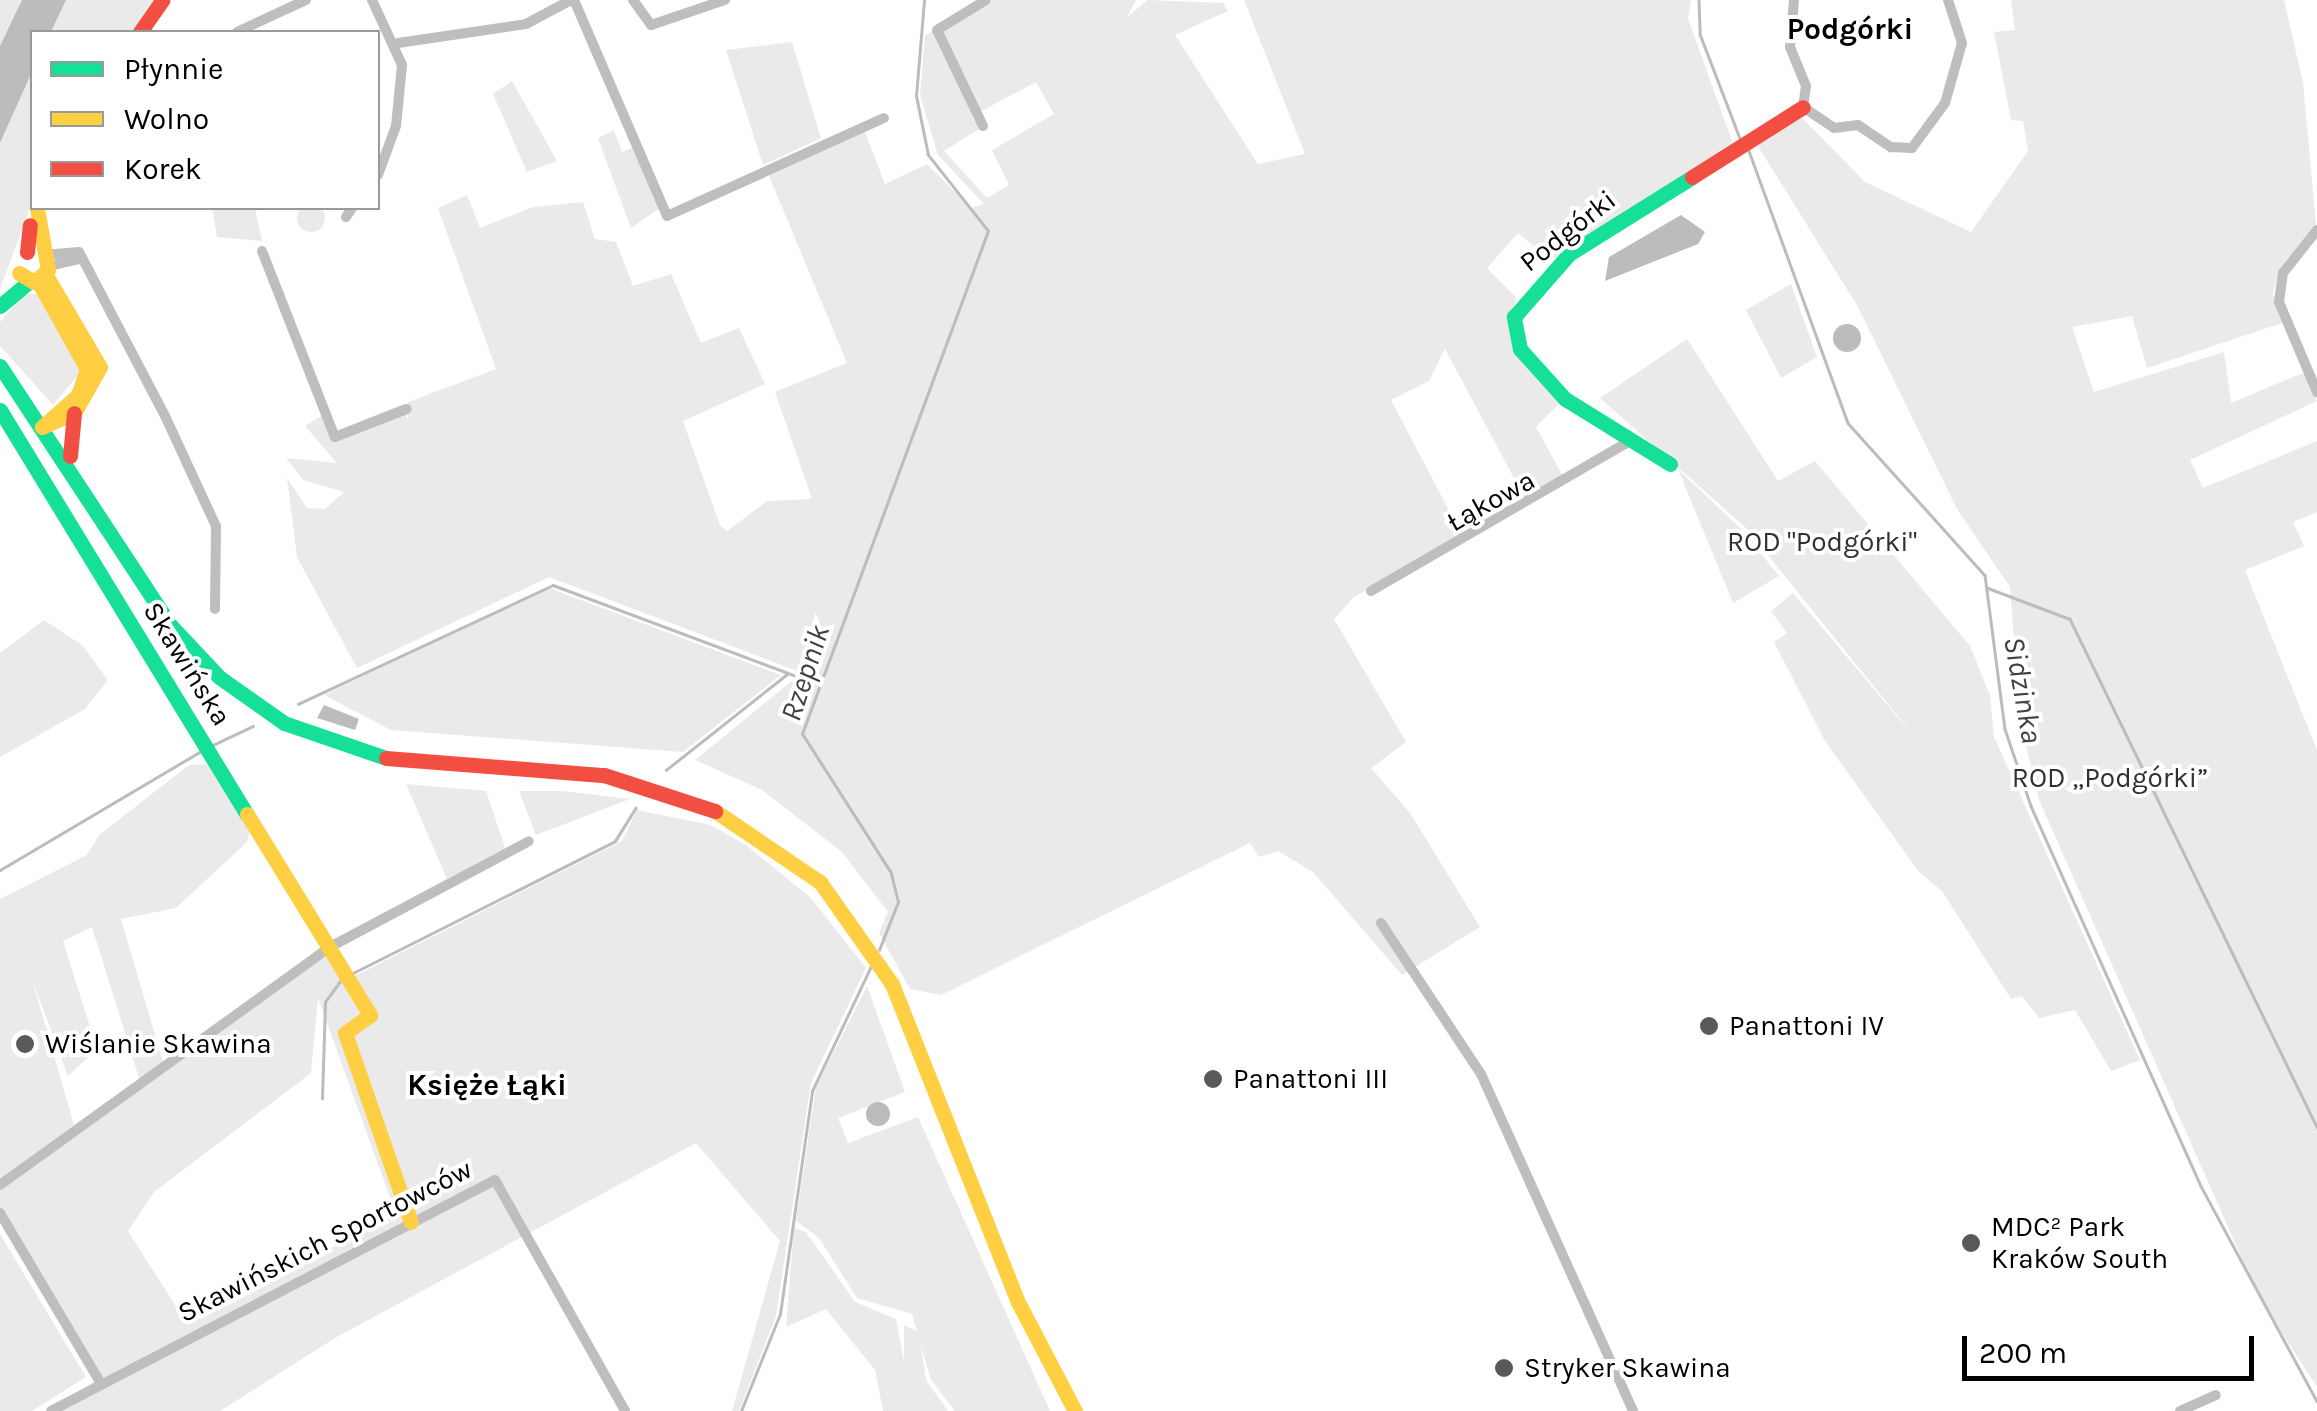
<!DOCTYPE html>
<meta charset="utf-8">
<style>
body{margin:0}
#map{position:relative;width:2317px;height:1411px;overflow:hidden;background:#fff;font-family:Karla,sans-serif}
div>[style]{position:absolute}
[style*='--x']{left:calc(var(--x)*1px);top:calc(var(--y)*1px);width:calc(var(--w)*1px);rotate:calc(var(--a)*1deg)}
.green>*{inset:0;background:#eaeaea}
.round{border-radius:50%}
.water>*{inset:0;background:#bcbcbc}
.stream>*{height:2.5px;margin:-1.25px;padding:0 1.25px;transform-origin:1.25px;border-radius:1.25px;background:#bcbcbc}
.street>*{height:10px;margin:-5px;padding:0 5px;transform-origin:5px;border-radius:5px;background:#bebebe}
.fast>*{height:15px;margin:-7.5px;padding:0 7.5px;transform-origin:7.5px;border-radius:7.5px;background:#16e098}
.slow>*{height:15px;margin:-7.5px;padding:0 7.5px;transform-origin:7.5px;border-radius:7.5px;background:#ffcf43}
.jam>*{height:15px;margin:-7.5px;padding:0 7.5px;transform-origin:7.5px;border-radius:7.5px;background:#f24e42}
.dots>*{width:28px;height:28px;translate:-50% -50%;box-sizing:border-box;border:5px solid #fff;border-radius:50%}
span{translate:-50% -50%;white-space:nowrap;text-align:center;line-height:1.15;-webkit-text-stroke:8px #fff;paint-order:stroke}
.street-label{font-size:28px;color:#000}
.park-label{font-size:28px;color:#303030}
.poi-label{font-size:28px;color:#000}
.left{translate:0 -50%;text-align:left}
.neighbourhood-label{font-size:30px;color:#000;font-weight:700}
.water-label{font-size:30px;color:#414141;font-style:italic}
.legend{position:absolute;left:30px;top:30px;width:350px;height:180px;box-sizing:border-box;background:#fff;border:2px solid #999;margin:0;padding:12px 18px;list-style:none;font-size:30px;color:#000}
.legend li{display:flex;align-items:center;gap:20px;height:50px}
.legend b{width:50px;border:2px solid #999}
.scale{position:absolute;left:1962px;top:1336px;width:292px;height:45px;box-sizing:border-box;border:5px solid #000;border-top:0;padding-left:12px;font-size:30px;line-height:35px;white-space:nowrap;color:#000;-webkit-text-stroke:8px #fff;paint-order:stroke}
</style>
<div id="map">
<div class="green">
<i style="clip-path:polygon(0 0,22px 0,0 46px)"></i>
<i style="clip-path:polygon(66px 0,157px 0,134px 32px,51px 32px)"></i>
<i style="clip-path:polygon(evenodd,992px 0,1136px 0,1127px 17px,1148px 0,1223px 3px,1228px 11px,1175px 35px,1258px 164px,1305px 154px,1244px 0,1691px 0,1688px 19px,1734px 146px,1551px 260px,1518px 233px,1487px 268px,1516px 297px,1511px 340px,1562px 401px,1536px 427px,1566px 482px,1527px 502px,1445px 349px,1429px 381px,1391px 400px,1463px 537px,1354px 597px,1334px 619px,1406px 742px,1371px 768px,1410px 813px,1480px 927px,1402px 975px,1313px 872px,1278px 851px,1259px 857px,1250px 843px,941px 995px,910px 989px,879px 933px,888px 912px,842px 852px,762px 790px,695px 760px,793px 680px,811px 687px,816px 678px,549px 577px,357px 668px,297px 557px,287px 478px,307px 508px,325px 509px,344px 492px,303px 480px,286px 458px,337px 463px,305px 426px,328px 412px,337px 431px,403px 404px,408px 420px,408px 402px,496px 369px,438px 208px,467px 195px,480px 228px,533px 207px,583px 202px,595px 239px,616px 242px,633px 286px,671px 274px,701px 343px,739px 328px,765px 384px,683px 421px,720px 525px,727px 531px,767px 501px,812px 499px,775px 392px,847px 363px,767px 171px,864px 129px,885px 184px,927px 164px,971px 208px,984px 204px,938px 155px,920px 95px,925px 35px,992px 0,1036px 82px,1054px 114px,992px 150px,1009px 185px,987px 198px,944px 151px,979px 129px,972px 116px,1036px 82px)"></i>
<i style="clip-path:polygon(2011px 0,2284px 0,2303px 83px,2316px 224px,2279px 270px,2273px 294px,2282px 323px,2147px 368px,2132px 316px,2072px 327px,2094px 392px,2224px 352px,2231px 403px,2305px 372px,2317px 401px,2190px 460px,2203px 488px,2317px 441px,2317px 512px,2293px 522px,2304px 546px,2245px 570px,2317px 750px,2317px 1387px,2260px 1299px,2039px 800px,2003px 649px,2014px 642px,2010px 587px,1957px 509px,1858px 307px,1756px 143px,1802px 118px,1865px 182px,1971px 232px,2028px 151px,2023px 121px,2011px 120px,1994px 32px,2015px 30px)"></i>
<i style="clip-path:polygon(792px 42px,821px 138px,763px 165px,726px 50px)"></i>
<i style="clip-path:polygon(32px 72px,32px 203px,0 289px,0 143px)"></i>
<i style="clip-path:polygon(512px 81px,557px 161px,527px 172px,493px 94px)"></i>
<i style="clip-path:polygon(614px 130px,622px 152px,637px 146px,660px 208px,631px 228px,598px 138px)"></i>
<i class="round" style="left:297px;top:204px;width:28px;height:28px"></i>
<i style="clip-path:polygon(212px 208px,255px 208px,262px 241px,217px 237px)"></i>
<i style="clip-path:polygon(1791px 284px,1817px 357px,1781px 378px,1746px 310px)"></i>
<i style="clip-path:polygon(24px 293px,40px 295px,81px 372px,53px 405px,0 346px,0 322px)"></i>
<i style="clip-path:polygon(1687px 339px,1778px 481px,1815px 461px,1970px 646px,1990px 695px,1994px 737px,2140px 1060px,2111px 1071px,2075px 1010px,2039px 1018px,2022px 996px,2011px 999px,1942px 891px,1919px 872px,1825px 741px,1774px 642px,1787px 633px,1771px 611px,1793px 593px,1922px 746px,1746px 528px,1600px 398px)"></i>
<i style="clip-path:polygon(1678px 469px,1742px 530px,1779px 576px,1733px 603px)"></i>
<i style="clip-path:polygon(549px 588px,781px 675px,683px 752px,391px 730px,324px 695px)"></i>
<i style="clip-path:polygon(44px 620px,82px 645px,108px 680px,85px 709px,0 757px,0 653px)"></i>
<i style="clip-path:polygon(212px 764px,250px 830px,247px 842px,176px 908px,121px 919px,163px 1062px,140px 1081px,92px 927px,63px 941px,97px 1049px,68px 1076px,32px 979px,74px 1125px,0 1179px,0 899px,87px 855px,99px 835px,189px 765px)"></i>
<i style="clip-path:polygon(406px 784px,486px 791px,505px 848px,447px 879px)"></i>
<i style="clip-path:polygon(519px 791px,563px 791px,630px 799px,536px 835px)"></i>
<i style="clip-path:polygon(evenodd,637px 810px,711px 825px,746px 845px,811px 898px,866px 968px,811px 1083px,776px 1316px,739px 1411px,732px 1411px,780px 1241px,696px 1143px,335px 1338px,220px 1411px,56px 1411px,98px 1378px,0 1213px,0 1191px,303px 970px,326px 957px,349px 979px,622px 841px,637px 810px,318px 998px,396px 1214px,187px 1324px,128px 1231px,154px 1192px,311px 1073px,318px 998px)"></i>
<i style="clip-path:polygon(867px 986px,905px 1092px,838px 1118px,848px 1143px,918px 1117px,1050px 1411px,955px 1411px,931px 1380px,912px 1314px,857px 1298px,819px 1238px,796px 1221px,816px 1087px)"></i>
<i style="clip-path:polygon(794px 1228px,806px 1232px,855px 1302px,896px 1319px,904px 1362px,904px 1325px,919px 1332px,926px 1380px,948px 1411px,883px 1411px,875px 1370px,826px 1309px,786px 1327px)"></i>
<i style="clip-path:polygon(0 1234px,86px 1377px,32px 1411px,0 1411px)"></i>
</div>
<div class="water">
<i style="clip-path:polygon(22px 0,66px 0,51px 32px,32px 32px,32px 72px,0 143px,0 46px)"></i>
<i style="clip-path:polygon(1681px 215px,1705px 232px,1698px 244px,1605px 281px,1609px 257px)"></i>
<i class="round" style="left:1833px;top:324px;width:28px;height:28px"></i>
<i style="clip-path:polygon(324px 705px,359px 719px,355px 730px,317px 718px)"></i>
<i class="round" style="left:866px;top:1102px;width:24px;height:24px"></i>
</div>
<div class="stream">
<i style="--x:1699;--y:0;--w:34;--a:88"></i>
<i style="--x:1700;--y:34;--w:115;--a:69"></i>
<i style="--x:1749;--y:151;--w:289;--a:70"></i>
<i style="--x:1848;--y:423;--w:205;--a:48"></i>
<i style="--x:1985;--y:575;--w:155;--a:82.6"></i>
<i style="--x:2005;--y:729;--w:81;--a:71.3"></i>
<i style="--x:2031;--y:806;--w:416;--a:65.9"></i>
<i style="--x:2201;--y:1186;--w:244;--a:61.7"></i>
<i style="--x:1988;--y:588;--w:88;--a:20.7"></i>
<i style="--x:2070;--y:619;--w:565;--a:64.07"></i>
<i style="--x:298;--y:704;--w:281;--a:-25"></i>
<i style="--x:553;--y:585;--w:286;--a:20.5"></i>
<i style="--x:213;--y:745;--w:44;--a:-25.4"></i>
<i style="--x:666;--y:770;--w:154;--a:-38.4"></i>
<i style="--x:0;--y:870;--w:234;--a:-30.6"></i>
<i style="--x:879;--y:950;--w:52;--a:-68.4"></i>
<i style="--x:898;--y:902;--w:30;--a:-104"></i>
<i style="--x:891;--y:873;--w:165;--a:-122.6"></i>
<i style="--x:802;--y:734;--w:536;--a:-69.71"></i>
<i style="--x:988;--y:231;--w:97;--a:-128.3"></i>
<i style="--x:928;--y:155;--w:60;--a:-101.5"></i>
<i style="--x:916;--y:96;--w:96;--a:-85.2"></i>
<i style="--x:353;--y:973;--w:293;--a:-26.7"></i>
<i style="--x:615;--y:841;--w:39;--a:-58"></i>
<i style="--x:322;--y:1099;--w:97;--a:-88.2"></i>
<i style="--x:325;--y:1002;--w:26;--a:-54"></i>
<i style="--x:741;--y:1411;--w:105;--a:-68.1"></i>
<i style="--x:780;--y:1314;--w:225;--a:-81.8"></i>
<i style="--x:812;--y:1091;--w:138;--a:-64.7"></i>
</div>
<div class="street">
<i style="--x:372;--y:0;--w:72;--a:65.2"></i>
<i style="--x:402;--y:65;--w:61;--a:95.6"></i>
<i style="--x:396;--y:126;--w:52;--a:110.2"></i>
<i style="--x:574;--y:0;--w:235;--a:66.7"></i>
<i style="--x:667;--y:216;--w:238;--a:-24.3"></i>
<i style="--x:633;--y:0;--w:31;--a:54"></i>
<i style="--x:651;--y:25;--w:78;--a:-18.7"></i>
<i style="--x:1794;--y:0;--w:47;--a:94.9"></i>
<i style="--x:1790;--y:47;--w:42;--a:67.7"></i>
<i style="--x:1806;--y:86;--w:21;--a:98"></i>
<i style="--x:1803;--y:107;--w:37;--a:34"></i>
<i style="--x:1834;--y:128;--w:24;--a:-7"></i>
<i style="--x:1858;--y:125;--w:40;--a:34"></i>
<i style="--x:1891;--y:147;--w:21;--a:3"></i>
<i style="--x:1912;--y:148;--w:56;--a:-53.7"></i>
<i style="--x:1945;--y:103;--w:62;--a:-74.2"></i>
<i style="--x:1962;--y:43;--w:45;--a:-108"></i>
<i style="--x:237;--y:32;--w:76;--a:-24.9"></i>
<i style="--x:398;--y:43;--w:129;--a:-8.4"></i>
<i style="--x:526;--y:24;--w:51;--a:-28.1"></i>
<i style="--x:983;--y:126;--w:106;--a:-115.6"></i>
<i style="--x:937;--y:30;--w:57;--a:-31.5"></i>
<i style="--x:346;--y:217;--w:11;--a:-56"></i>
<i style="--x:2317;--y:230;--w:55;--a:128.3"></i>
<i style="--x:2283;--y:273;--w:29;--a:98"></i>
<i style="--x:2279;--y:302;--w:98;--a:67.1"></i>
<i style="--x:262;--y:251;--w:200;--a:68.6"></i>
<i style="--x:335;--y:437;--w:77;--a:-21.3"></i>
<i style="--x:44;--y:255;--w:35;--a:-5"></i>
<i style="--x:79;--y:252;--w:187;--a:62.3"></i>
<i style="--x:166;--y:418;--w:119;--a:65.2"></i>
<i style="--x:216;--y:526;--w:83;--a:90.7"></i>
<i style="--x:49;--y:266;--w:31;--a:-13"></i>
<i style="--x:1371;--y:591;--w:297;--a:-30.1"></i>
<i style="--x:1381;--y:923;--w:181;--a:56.5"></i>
<i style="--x:1481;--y:1074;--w:370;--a:65.7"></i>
<i style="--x:0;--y:1185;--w:407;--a:-35.8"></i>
<i style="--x:330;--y:947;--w:225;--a:-28"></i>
<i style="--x:0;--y:1213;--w:199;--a:59.4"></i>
<i style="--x:51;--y:1411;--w:500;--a:-27.49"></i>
<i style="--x:495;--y:1180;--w:265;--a:60.6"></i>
<i style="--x:2180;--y:1411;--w:39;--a:-24"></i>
</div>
<div class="fast">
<i style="--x:0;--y:306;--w:38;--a:-40"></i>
<i style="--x:0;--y:366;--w:311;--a:56.7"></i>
<i style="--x:171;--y:626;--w:70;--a:46.7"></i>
<i style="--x:219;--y:677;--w:80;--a:35.3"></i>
<i style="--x:284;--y:723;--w:108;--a:18.9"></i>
<i style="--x:0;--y:410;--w:474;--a:58.6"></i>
<i style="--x:1670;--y:464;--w:123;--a:-148.2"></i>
<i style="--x:1565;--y:399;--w:67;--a:-132"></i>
<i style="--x:1520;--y:349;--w:33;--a:-101"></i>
<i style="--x:1514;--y:317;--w:84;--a:-48.9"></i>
<i style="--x:1569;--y:254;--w:145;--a:-32"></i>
</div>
<div class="slow">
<i style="--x:19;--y:273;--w:17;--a:31"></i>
<i style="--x:34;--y:282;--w:18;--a:-41"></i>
<i style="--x:48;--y:270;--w:63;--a:-100.1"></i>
<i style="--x:38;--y:281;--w:101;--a:60.9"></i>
<i style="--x:87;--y:369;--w:28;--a:109"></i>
<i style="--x:78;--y:395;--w:48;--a:138.4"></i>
<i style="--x:42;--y:427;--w:35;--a:-24"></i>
<i style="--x:74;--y:413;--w:53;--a:-60.5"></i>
<i style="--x:100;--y:367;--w:107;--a:-120.4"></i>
<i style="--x:715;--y:811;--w:127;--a:34.1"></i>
<i style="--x:820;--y:882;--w:125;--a:54.8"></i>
<i style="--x:892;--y:984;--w:342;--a:68.4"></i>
<i style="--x:1018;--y:1302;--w:123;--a:62.4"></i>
<i style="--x:247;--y:814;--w:236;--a:58.5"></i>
<i style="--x:370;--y:1015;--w:31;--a:144"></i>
<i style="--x:345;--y:1033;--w:200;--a:70.8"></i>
</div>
<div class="jam">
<i style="--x:140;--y:32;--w:39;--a:-55"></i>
<i style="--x:1692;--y:177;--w:131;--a:-32.2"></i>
<i style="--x:27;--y:252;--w:27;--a:-84"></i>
<i style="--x:70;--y:456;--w:43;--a:-84.7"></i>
<i style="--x:386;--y:758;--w:219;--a:4.5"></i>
<i style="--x:604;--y:775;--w:117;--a:18"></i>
</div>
<div class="dots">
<i style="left:1709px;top:1026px;background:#595959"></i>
<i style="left:25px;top:1044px;background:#595959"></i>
<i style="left:1213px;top:1079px;background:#595959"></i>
<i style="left:1971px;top:1243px;background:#595959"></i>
<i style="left:1504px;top:1368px;background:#595959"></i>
</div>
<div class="street-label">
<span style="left:1568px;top:231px;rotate:-38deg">Podgórki</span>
<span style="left:1491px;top:501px;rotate:-29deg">Łąkowa</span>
<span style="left:187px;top:664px;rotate:58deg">Skawińska</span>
<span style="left:325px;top:1241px;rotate:-27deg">Skawińskich Sportowców</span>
</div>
<div class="park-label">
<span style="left:1822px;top:542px">ROD "Podgórki"</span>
<span style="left:2110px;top:778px">ROD „Podgórki”</span>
</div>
<div class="poi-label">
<span class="left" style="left:1729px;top:1026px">Panattoni IV</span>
<span class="left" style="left:45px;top:1044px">Wiślanie Skawina</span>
<span class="left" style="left:1233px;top:1079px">Panattoni III</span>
<span class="left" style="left:1991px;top:1243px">MDC² Park<br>Kraków South</span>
<span class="left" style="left:1524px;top:1368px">Stryker Skawina</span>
</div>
<div class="neighbourhood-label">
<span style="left:1850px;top:29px">Podgórki</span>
<span style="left:487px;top:1085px">Księże Łąki</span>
</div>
<div class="water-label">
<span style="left:805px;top:673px;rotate:-72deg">Rzepnik</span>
<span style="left:2023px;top:690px;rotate:80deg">Sidzinka</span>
</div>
<ul class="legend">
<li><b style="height:12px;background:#16e098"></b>Płynnie</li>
<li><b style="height:12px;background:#ffcf43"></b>Wolno</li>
<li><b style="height:12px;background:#f24e42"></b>Korek</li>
</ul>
<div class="scale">200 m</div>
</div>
